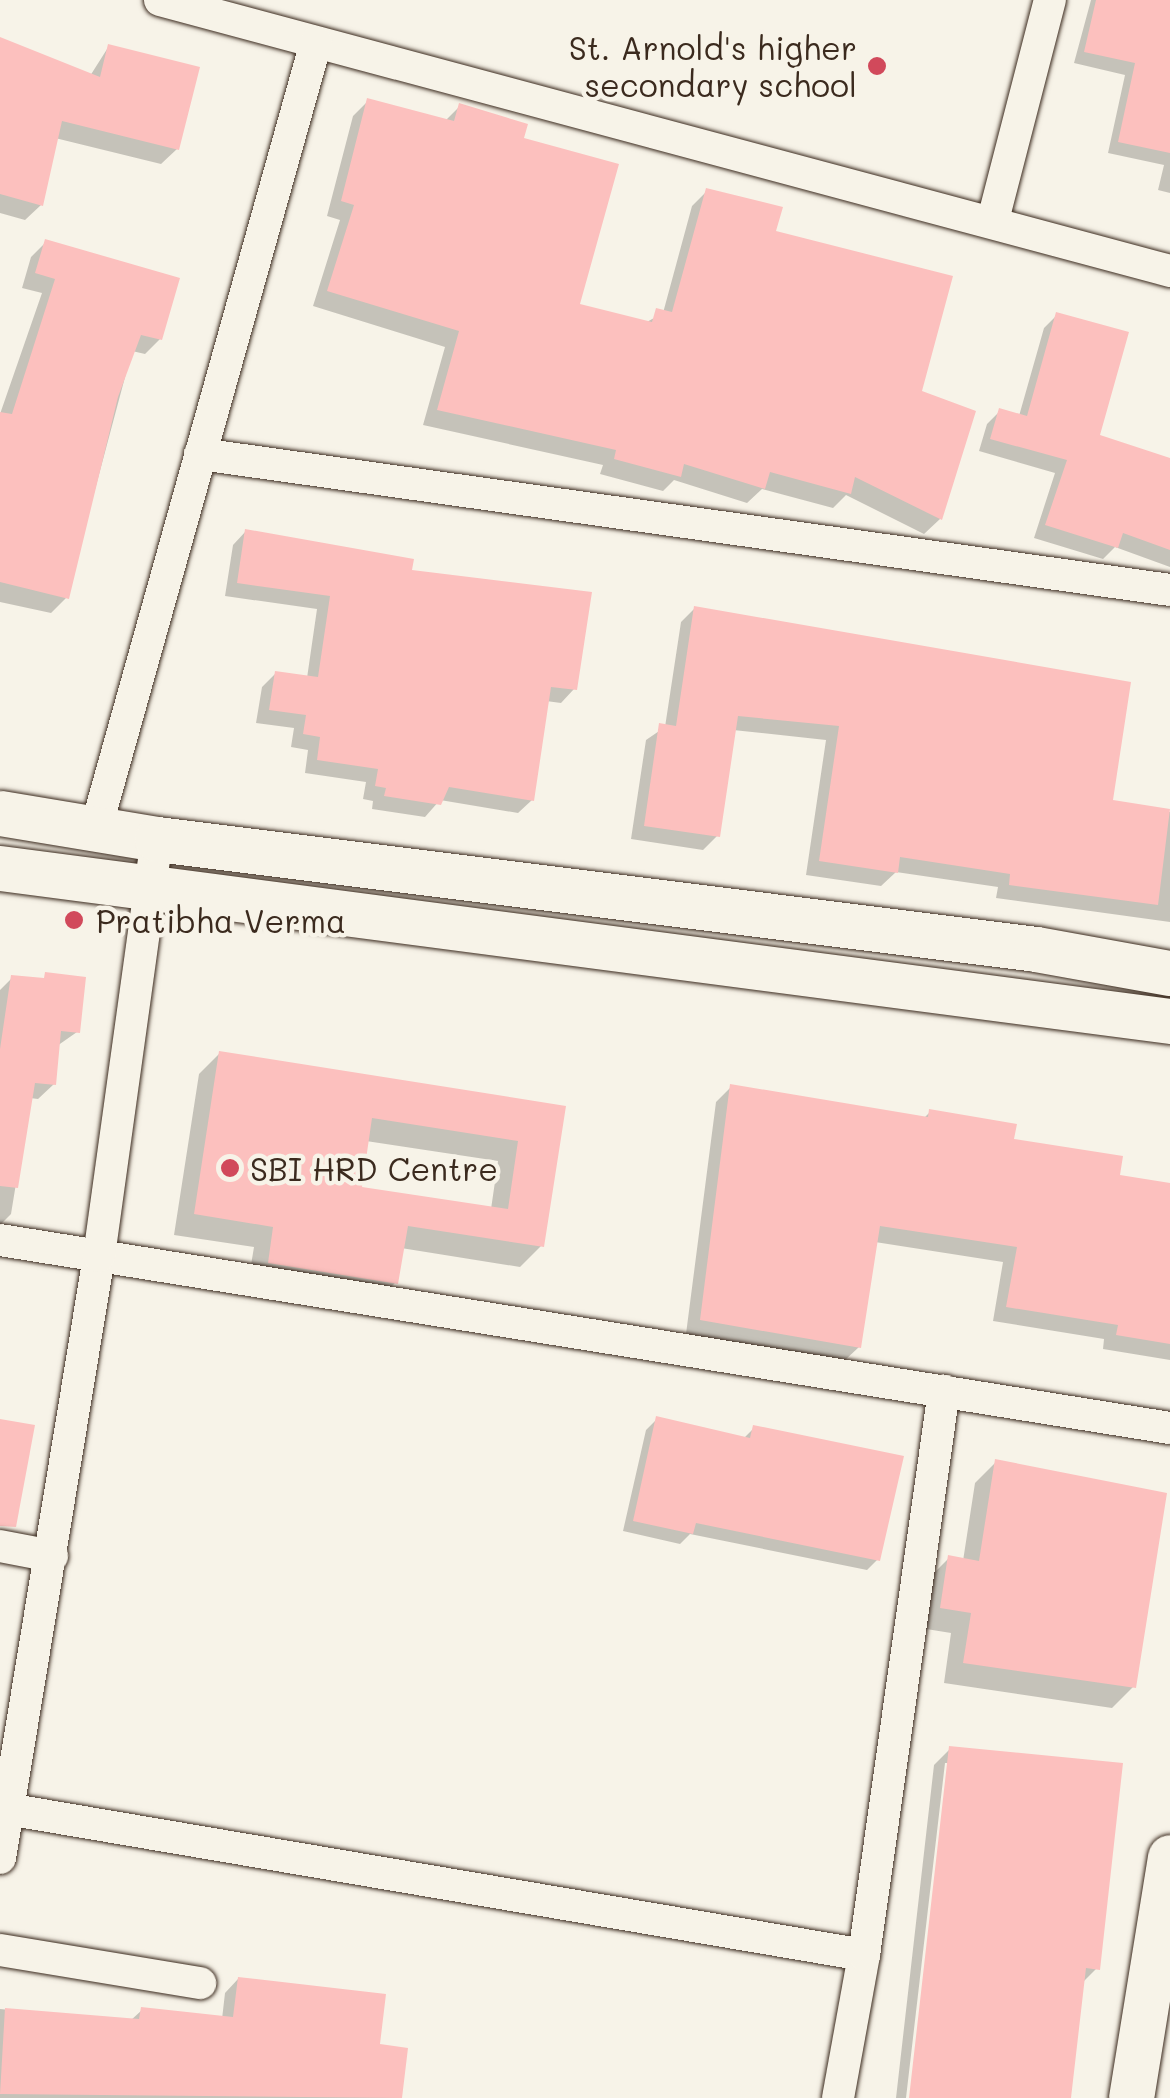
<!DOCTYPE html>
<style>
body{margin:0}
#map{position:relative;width:1170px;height:2098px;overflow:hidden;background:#f7f3e8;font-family:Mali,sans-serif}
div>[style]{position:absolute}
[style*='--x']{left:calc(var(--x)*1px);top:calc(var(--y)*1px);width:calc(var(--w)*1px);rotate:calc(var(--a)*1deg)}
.shadow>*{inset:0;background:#0003}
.building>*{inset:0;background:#fcc0be}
.roads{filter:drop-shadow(0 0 2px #3b2a1e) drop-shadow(0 0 2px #3b2a1e)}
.street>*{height:32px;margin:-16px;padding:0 16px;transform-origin:16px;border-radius:16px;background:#f7f3e8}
.secondary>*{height:45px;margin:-22.5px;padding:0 22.5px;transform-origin:22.5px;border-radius:22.5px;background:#f7f3e8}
.dots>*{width:28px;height:28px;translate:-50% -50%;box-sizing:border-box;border:5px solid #f7f3e8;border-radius:50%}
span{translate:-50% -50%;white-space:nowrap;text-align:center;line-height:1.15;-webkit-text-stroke:9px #f7f3e8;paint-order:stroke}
.poi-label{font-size:32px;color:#3b2a1e}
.right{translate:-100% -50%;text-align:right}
.left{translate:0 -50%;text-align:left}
</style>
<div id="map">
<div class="shadow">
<i style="clip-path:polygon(1091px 0,1170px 0,1170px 193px,1158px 190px,1164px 165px,1108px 153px,1125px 75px,1074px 63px)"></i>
<i style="clip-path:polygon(0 40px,90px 76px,109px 46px,177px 149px,161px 164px,55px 138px,41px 205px,25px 220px,0 213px)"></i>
<i style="clip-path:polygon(368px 101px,445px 121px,460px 106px,521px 140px,577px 305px,645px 323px,663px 313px,692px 206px,707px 191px,773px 233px,919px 393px,973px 413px,940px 519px,924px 534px,846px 495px,833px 508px,762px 489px,747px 503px,674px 480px,663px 491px,600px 474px,603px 465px,423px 425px,445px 347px,313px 306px,340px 220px,327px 216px,353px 116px)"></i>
<i style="clip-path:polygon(46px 242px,160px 339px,145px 354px,132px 351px,66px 598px,51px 613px,0 602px,0 414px,42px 293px,22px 288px,31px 257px)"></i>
<i style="clip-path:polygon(1057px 315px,1097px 437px,1170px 460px,1170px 567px,1115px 547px,1103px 559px,1034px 538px,1055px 473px,979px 451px,987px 424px,1000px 411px,1019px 416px,1044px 328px)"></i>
<i style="clip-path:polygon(246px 531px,409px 572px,574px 689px,561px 703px,546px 701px,532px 800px,518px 813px,440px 800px,425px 817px,372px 809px,373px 801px,363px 799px,366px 782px,305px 773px,308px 750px,291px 747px,294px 728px,256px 723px,262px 687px,276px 673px,307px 678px,317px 609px,225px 596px,233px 545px)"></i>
<i style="clip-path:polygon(695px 608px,1110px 802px,1170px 812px,1170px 922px,996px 898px,998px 887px,896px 872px,881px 886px,806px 875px,826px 740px,733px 730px,717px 836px,703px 850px,631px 839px,646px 740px,665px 727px,681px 622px)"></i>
<i style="clip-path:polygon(12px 978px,77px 1032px,57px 1046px,54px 1084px,38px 1099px,30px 1098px,11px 1214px,0 1225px,0 990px)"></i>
<i style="clip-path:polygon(evenodd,220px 1053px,563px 1108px,541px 1246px,520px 1267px,401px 1248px,396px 1282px,375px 1303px,248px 1283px,254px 1247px,174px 1235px,199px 1074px,220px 1053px,366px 1141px,498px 1161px,491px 1209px,359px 1189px,366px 1141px)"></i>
<i style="clip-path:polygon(731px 1087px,923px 1119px,930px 1112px,1117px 1177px,1170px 1186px,1170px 1360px,1103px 1349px,1104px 1339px,993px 1321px,1003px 1262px,875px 1242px,859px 1347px,844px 1361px,686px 1334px,716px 1102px)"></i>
<i style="clip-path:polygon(657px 1419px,743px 1439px,754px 1428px,878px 1559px,867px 1570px,690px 1534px,680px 1544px,623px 1531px,646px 1430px)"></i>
<i style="clip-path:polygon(996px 1462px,1133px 1687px,1112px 1708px,944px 1683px,951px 1633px,920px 1628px,928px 1579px,949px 1558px,963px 1561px,975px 1483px)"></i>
<i style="clip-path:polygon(950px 1749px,1097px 1968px,1081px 1984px,1068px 2098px,911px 2098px,950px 1763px,945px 1763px,906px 2098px,896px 2098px,934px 1765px)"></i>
<i style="clip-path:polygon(238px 1979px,377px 2047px,405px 2050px,400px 2098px,0 2098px,0 2009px,130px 2021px,142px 2010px,222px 2019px,225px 1993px)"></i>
</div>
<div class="building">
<i style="clip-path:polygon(1096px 0,1170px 0,1170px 153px,1118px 142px,1135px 63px,1084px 52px)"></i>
<i style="clip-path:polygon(0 37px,100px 77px,108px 44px,200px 67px,179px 150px,62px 121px,43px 206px,0 194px)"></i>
<i style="clip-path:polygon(367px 98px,454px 121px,459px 103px,528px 124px,524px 138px,619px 164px,580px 304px,652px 322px,656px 308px,672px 312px,706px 188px,783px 207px,776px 231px,953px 276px,922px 391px,976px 411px,942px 520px,855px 477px,851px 494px,770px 472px,765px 489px,684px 464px,681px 477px,614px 459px,616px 450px,437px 410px,459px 331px,327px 291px,354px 205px,341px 201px)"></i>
<i style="clip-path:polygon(45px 239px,180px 278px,162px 340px,141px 335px,118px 397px,69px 599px,0 582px,0 412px,12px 414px,55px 279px,35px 273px)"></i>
<i style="clip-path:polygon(1056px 312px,1129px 332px,1100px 435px,1170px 458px,1170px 550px,1123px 533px,1118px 548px,1045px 525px,1067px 460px,990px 439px,999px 408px,1027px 416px)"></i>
<i style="clip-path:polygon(245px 529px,414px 559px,412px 570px,592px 592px,577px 690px,551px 687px,534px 801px,449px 787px,441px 805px,384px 796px,386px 788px,375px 786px,378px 769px,317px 760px,320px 737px,303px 734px,306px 715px,269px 710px,275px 671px,318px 677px,330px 596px,237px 583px)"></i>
<i style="clip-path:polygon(694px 606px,1131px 682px,1113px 800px,1170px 809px,1158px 905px,1009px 885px,1010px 874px,900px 857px,898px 873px,819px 861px,839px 726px,738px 716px,720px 837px,644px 826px,659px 723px,676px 726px)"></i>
<i style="clip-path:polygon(45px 972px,86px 977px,80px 1033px,61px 1031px,56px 1085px,35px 1083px,18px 1188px,0 1186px,0 1049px,11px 975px,44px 978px)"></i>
<i style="clip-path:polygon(evenodd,219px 1051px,566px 1106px,544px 1247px,408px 1226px,398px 1284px,268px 1263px,273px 1227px,194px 1214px,219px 1051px,372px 1118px,518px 1141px,508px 1209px,362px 1187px,372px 1118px)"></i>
<i style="clip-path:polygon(730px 1084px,928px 1117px,929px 1109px,1017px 1124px,1014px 1139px,1123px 1156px,1120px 1175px,1170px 1183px,1170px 1344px,1116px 1335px,1118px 1325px,1006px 1307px,1017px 1247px,880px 1226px,861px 1348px,700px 1320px)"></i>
<i style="clip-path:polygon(656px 1416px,750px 1438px,753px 1425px,904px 1456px,880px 1561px,696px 1523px,693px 1534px,633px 1521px)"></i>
<i style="clip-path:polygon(0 1419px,35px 1425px,16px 1527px,0 1526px)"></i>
<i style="clip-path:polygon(995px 1459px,1167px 1493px,1136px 1688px,963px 1663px,971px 1613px,940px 1608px,948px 1555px,979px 1561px)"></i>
<i style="clip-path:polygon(949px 1746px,1123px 1763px,1100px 1970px,1086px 1968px,1071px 2098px,909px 2098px)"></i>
<i style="clip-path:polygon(238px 1977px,386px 1994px,380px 2044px,408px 2048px,402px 2098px,0 2094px,5px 2008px,139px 2019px,141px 2007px,233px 2017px)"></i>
</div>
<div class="roads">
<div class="street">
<i style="--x:160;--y:0;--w:1046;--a:15.02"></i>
<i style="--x:993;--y:220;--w:227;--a:-75.5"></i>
<i style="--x:200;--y:454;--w:979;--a:7.98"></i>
<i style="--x:96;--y:828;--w:816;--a:-74.36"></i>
<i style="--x:0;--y:1240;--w:1185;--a:9.13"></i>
<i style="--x:0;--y:1546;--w:53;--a:10.9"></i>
<i style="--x:7;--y:1809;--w:869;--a:9.67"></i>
<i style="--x:0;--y:1858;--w:610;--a:-80.66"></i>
<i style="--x:99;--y:1256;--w:421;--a:-82.1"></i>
<i style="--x:0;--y:1950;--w:203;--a:9.4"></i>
<i style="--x:838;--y:2098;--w:145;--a:-79.7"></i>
<i style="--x:864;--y:1955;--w:570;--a:-81.93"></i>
</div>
<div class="secondary">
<i style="--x:0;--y:813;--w:159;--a:9.4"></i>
<i style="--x:157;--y:839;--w:886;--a:7.13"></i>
<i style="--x:1036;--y:949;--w:136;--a:10.2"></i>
<i style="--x:0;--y:868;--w:1180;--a:7.45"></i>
<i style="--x:1131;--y:2098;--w:244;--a:-80.8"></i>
</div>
</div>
<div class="dots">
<i style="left:877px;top:66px;background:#d1495b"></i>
<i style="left:74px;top:920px;background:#d1495b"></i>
<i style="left:230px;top:1168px;background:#d1495b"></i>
</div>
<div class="poi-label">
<span class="right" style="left:857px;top:66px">St. Arnold's higher<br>secondary school</span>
<span class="left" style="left:96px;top:920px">Pratibha Verma</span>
<span class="left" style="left:250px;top:1168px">SBI HRD Centre</span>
</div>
</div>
